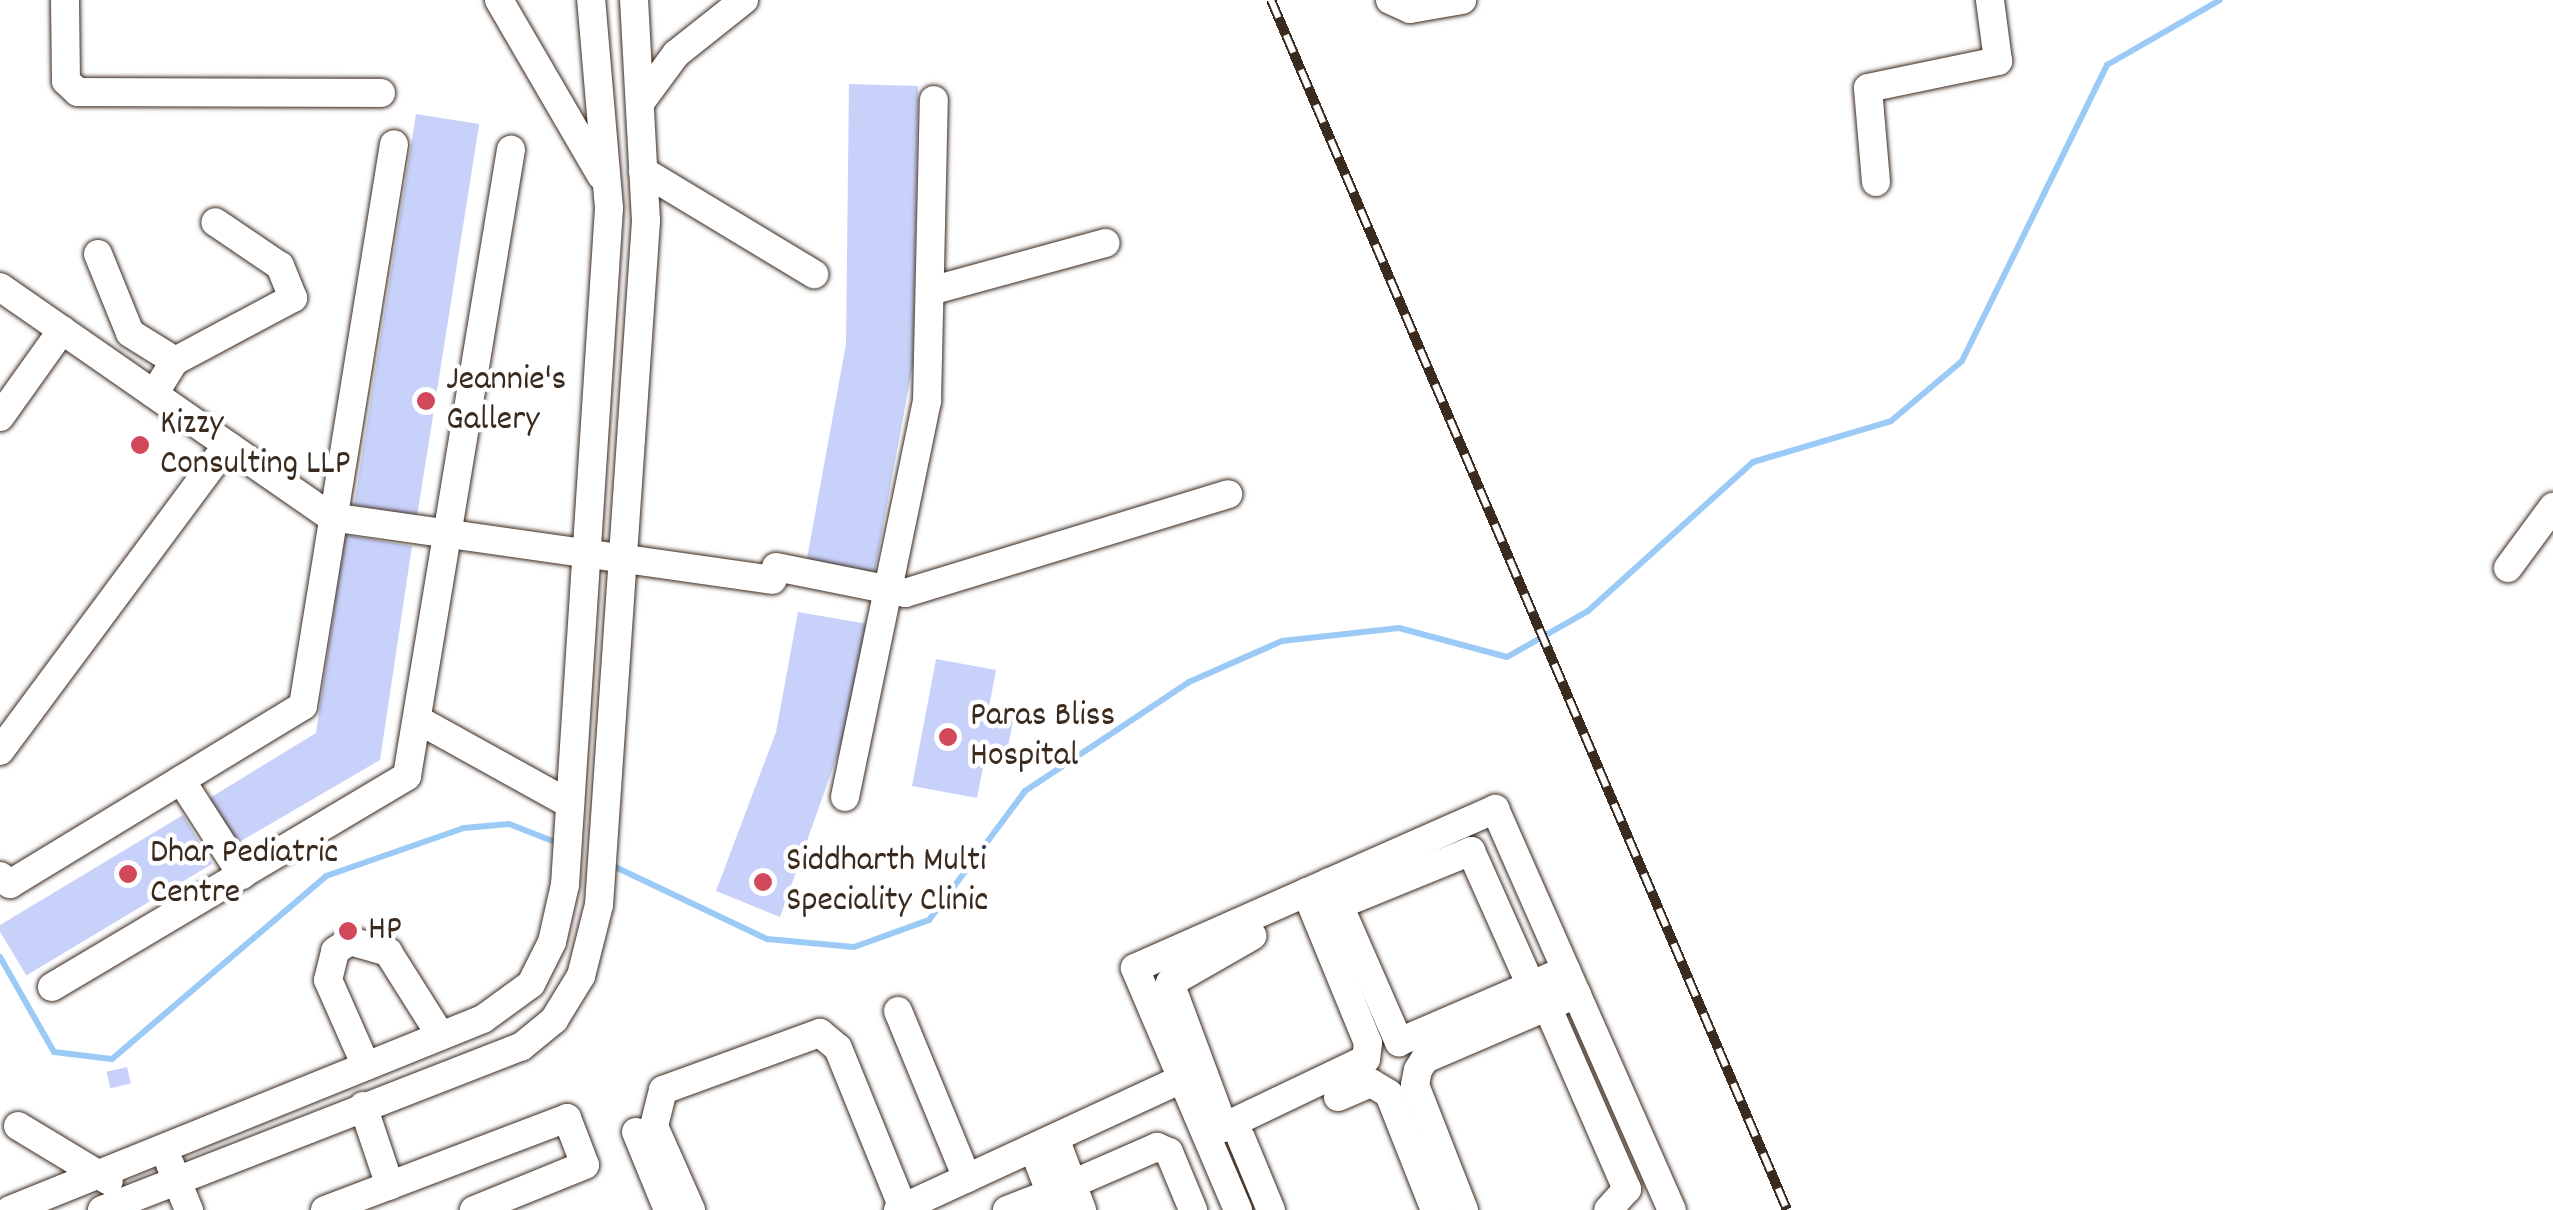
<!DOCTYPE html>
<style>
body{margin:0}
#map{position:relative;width:2553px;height:1210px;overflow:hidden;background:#fff;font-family:Dekko,sans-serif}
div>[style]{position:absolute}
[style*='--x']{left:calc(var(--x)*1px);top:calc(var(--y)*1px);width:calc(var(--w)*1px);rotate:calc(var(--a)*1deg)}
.stream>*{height:6px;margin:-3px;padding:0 3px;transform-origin:3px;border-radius:3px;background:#9bcaf7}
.building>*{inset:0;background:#c8d1f9;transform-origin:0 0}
.roads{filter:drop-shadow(0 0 2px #3b2a1e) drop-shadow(0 0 2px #3b2a1e)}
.minor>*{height:28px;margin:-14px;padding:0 14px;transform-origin:14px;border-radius:14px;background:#fff}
.rail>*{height:10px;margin-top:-5px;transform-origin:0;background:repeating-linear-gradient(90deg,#fff 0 19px,#3b2a1e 0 38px);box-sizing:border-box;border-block:2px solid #3b2a1e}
.dots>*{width:28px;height:28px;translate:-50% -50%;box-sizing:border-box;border:5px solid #fff;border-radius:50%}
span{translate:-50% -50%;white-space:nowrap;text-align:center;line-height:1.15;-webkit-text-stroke:9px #fff;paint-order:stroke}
.poi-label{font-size:35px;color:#3b2a1e}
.left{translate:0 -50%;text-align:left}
</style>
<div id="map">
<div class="stream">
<i style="--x:609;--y:864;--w:175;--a:25.4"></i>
<i style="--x:767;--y:939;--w:87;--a:5.3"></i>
<i style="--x:854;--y:947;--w:80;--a:-19.8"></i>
<i style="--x:929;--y:920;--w:161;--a:-53.3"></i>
<i style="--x:1025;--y:791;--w:197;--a:-33.6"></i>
<i style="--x:1189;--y:682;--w:102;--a:-23.8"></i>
<i style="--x:1282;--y:641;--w:118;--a:-6.3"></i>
<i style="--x:1399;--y:628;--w:112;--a:15"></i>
<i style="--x:1507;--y:657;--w:93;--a:-29.6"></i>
<i style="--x:1588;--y:611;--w:222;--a:-42.1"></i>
<i style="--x:1753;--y:462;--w:144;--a:-16.5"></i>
<i style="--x:1891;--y:421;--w:93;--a:-40.2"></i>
<i style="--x:1962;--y:361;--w:330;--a:-63.9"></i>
<i style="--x:2107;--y:65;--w:130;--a:-29.9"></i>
<i style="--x:0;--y:957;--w:109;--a:60.4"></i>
<i style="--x:54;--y:1052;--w:58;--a:6.9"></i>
<i style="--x:112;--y:1059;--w:282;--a:-40.5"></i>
<i style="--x:326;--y:876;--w:146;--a:-19.2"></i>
<i style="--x:464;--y:828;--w:45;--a:-5.1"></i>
<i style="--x:509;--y:824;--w:55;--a:21.4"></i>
</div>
<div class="building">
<i style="clip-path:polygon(849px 84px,918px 86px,913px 364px,873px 581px,806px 564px,846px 344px)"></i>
<i style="left:416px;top:114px;width:64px;height:396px;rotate:9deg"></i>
<i style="clip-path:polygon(345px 535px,412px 546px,380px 760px,229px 848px,203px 802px,316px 733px)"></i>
<i style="clip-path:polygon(798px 612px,868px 624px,840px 748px,780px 917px,716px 891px,776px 732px)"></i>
<i style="clip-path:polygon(936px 659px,996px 670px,989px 707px,1015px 712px,1007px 751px,987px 747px,977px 798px,912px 786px)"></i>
<i style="left:183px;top:815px;width:57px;height:217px;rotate:59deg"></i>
<i style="left:127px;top:1067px;width:17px;height:21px;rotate:77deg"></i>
</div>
<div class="roads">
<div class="minor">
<i style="--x:65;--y:0;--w:81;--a:89.3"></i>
<i style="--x:66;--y:81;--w:16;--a:43"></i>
<i style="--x:78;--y:92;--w:303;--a:0.2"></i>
<i style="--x:499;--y:0;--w:203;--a:59.8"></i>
<i style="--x:1390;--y:0;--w:22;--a:24"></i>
<i style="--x:1410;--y:9;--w:53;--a:-9.8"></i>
<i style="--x:640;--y:103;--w:61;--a:-53.7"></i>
<i style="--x:676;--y:54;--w:87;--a:-38.5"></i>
<i style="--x:643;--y:171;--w:200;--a:31.1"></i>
<i style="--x:1876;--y:182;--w:94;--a:-94.9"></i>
<i style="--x:1868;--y:88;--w:133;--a:-11.7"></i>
<i style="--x:1998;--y:61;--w:62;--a:-97.5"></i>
<i style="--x:98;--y:254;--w:85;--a:67.9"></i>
<i style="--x:130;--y:333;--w:53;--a:31.9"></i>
<i style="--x:0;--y:287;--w:403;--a:34.8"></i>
<i style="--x:331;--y:517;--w:446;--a:8.1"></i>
<i style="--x:930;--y:291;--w:182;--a:-15.3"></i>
<i style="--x:154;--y:394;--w:39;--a:-58"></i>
<i style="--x:175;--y:361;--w:134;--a:-28.1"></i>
<i style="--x:293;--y:298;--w:35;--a:-112"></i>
<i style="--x:280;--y:266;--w:78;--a:-145.9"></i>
<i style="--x:0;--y:417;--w:107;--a:-54.5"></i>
<i style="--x:776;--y:567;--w:132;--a:11.4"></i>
<i style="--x:905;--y:593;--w:338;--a:-17"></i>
<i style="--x:2508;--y:568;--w:76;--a:-53.6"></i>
<i style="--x:422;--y:722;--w:169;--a:29"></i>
<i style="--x:0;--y:751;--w:381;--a:-53.4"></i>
<i style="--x:181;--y:780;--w:113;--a:57.3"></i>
<i style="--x:845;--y:797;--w:404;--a:-78.3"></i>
<i style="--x:927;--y:401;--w:301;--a:-88.7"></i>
<i style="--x:0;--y:876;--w:13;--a:39"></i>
<i style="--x:10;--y:884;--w:343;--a:-31.3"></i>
<i style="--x:303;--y:706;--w:569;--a:-80.8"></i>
<i style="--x:1329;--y:882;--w:175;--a:66.4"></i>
<i style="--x:1399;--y:1042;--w:182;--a:-23.3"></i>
<i style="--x:1339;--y:905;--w:143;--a:-22.2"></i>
<i style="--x:1471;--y:851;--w:148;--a:66"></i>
<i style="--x:52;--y:987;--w:413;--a:-30.7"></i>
<i style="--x:407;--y:776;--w:635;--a:-80.57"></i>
<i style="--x:1547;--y:1006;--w:200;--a:66.4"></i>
<i style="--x:1627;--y:1189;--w:28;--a:132"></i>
<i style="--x:898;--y:1011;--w:181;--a:67.6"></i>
<i style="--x:366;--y:1066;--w:94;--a:-113.8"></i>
<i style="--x:328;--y:980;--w:30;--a:-76"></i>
<i style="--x:335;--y:951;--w:18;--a:-34"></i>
<i style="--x:350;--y:941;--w:40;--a:16"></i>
<i style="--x:388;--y:952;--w:99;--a:57.8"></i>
<i style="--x:1338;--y:1097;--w:36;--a:-23"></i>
<i style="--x:1371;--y:1083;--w:21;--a:31"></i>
<i style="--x:1389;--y:1094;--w:125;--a:68.4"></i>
<i style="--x:363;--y:1106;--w:84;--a:71.4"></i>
<i style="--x:18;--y:1126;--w:106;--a:31.1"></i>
<i style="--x:1224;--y:1128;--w:155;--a:-110.4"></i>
<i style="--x:1170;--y:983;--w:95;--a:-29.8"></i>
<i style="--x:636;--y:1132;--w:84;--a:67.7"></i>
<i style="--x:1207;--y:1135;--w:176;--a:-25.5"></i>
<i style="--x:1366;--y:1059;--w:16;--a:-83"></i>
<i style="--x:1368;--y:1043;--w:163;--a:-112.3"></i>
<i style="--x:1055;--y:1138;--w:77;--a:69.4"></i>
<i style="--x:1241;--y:1138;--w:78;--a:67.4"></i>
<i style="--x:1033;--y:1148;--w:66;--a:68.8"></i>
<i style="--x:170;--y:1164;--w:50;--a:67.6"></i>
<i style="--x:1072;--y:1184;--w:93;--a:-23.5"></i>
<i style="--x:1157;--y:1147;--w:13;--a:23"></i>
<i style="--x:1169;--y:1152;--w:63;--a:67.5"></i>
<i style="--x:10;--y:1210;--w:510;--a:-21.99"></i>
<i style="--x:483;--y:1019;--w:59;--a:-36.1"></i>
<i style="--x:531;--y:984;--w:47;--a:-63.4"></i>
<i style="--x:552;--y:942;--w:58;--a:-77.2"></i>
<i style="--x:565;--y:885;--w:678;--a:-86.28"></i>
<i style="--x:609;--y:208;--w:209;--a:-94.9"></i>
<i style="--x:102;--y:1210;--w:450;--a:-21.3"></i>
<i style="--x:521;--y:1047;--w:43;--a:-39.3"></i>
<i style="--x:554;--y:1020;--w:52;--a:-58.5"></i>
<i style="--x:581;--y:976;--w:73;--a:-75.8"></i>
<i style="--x:599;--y:905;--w:686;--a:-86.07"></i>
<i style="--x:646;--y:221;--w:221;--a:-93.1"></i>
<i style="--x:325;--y:1210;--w:259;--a:-20.8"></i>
<i style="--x:567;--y:1118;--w:50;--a:69"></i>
<i style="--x:585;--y:1165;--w:120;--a:157.9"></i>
<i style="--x:691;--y:1210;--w:92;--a:-113.8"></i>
<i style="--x:654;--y:1126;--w:37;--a:-76"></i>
<i style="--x:663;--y:1090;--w:167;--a:-20"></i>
<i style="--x:820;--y:1033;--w:23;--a:40"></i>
<i style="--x:838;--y:1048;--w:173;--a:67.9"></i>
<i style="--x:898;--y:1210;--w:313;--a:-24.8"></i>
<i style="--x:1007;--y:1210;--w:47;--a:-21.1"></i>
<i style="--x:1238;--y:1210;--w:263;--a:-113.1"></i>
<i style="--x:1135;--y:968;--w:394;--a:-23.8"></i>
<i style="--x:1495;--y:809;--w:438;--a:66.2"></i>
<i style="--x:1464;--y:1210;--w:134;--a:-111.4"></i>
<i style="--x:1415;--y:1085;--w:15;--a:-79"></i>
<i style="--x:1418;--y:1070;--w:13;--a:-58"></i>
<i style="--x:1425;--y:1059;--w:165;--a:-23.2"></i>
</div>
</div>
<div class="rail">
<i style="--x:1271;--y:0;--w:1315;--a:66.9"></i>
</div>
<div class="dots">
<i style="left:426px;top:401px;background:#d1495b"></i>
<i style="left:140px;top:445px;background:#d1495b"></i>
<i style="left:948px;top:737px;background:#d1495b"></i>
<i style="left:128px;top:874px;background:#d1495b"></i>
<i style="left:763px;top:882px;background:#d1495b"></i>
<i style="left:348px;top:931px;background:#d1495b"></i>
</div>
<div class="poi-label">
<span class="left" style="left:446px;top:401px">Jeannie's<br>Gallery</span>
<span class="left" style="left:160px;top:445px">Kizzy<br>Consulting LLP</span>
<span class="left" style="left:970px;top:737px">Paras Bliss<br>Hospital</span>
<span class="left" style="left:150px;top:874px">Dhar Pediatric<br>Centre</span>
<span class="left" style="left:786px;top:882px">Siddharth Multi<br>Speciality Clinic</span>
<span class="left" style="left:368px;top:931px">HP</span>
</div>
</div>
